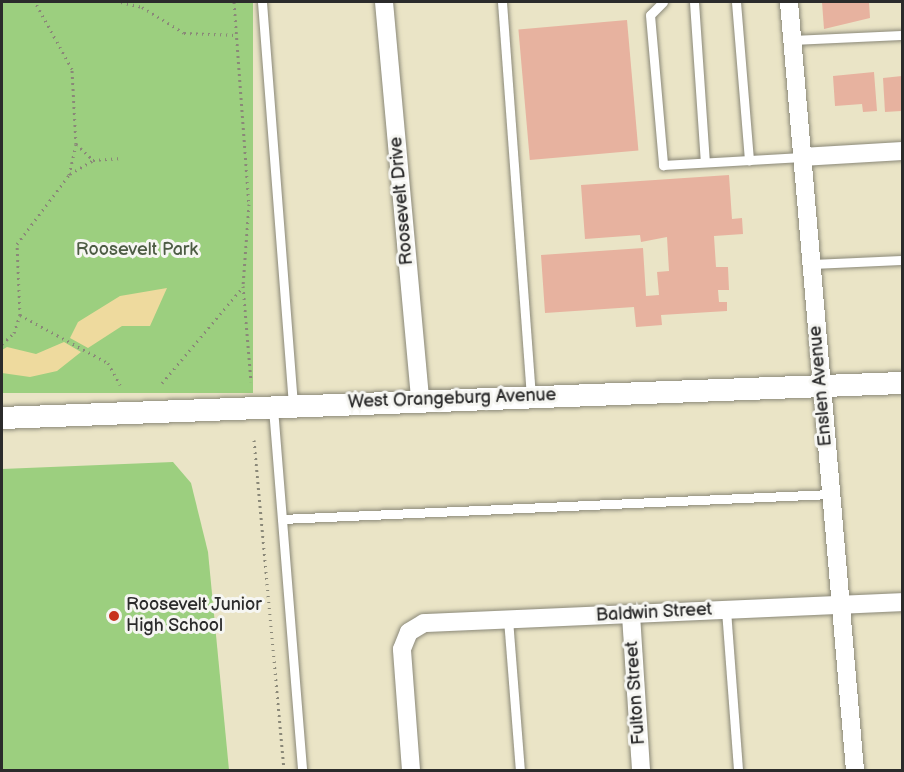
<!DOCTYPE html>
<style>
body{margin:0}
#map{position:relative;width:904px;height:772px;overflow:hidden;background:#eae4c6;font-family:"Balsamiq Sans",sans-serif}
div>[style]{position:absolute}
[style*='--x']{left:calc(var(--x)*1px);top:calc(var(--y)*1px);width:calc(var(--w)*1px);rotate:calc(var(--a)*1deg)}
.green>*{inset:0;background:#9ccf7f;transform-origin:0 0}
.sand>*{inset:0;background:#eeda9e}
.building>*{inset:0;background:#e7b29f;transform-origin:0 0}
.path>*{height:3px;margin-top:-1.5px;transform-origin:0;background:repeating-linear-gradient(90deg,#8a8878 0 1.5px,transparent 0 6px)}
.roads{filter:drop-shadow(0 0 2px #8a8878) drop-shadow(0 0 2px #8a8878)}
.service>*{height:9px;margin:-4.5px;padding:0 4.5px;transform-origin:4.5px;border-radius:4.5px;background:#fff}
.minor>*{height:18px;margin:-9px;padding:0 9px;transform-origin:9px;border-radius:9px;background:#fff}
.tertiary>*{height:22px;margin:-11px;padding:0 11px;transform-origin:11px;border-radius:11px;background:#fff}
.dots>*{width:16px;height:16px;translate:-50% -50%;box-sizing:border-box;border:3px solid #f6f6f2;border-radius:50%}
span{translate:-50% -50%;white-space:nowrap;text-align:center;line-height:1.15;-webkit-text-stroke:6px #f6f6f2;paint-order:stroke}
.street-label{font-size:18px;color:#2b2b2b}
.park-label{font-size:18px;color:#4d5c44}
.poi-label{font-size:18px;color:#2b2b2b}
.left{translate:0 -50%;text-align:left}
.frame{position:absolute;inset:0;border:3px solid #2b2b2b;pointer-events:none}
</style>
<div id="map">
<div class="green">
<i style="left:2px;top:2px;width:251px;height:391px"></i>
<i style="clip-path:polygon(173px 462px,191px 483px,208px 552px,229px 770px,2px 770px,2px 469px)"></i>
</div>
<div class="sand">
<i style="clip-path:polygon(167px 288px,150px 326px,122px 326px,88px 348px,70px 338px,78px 322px,120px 296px)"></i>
<i style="clip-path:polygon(64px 342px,81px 352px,57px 371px,30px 377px,2px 373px,2px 350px,7px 347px,36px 354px)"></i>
</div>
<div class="building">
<i style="clip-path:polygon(822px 2px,869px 2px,870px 18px,824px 29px)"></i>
<i style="left:627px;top:20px;width:131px;height:109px;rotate:85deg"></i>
<i style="clip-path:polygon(874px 72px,877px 111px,863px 112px,862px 104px,835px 106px,833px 76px)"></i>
<i style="clip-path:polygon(902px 76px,901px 111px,885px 112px,883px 78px)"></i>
<i style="clip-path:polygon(729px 175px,732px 219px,742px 218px,743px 234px,714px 236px,716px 267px,728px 267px,729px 290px,718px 290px,719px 302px,727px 302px,727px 311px,661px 315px,662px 325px,636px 327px,634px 307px,545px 313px,541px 255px,643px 248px,646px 296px,659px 295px,657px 272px,669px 271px,667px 237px,641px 242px,640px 235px,585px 239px,581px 185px)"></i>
</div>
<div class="path">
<i style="--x:121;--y:2;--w:22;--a:13"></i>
<i style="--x:142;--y:7;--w:49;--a:31.8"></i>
<i style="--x:184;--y:33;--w:52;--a:2.2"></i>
<i style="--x:234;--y:2;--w:203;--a:85.8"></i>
<i style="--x:249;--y:204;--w:82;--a:94.2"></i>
<i style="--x:243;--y:286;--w:96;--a:85.2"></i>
<i style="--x:76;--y:144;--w:23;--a:43"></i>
<i style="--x:70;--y:174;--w:27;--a:-31"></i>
<i style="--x:93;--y:160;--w:28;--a:-4"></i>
<i style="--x:20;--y:315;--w:100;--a:28.6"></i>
<i style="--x:108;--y:363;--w:25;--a:61"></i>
<i style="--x:2;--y:344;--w:16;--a:-43"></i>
<i style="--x:14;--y:333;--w:19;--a:-72"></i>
<i style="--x:20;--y:315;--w:71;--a:-92.4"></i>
<i style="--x:17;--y:244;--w:86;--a:-53"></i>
<i style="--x:69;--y:175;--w:32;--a:-77"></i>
<i style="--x:76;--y:144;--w:75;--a:-93.1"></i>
<i style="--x:72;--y:69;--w:77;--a:-118.9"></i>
<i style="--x:162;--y:383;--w:124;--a:-49.9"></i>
<i style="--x:254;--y:440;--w:331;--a:84.8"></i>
</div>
<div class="roads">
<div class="service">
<i style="--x:262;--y:2;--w:405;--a:85.6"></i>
<i style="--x:502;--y:2;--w:395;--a:85.8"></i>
<i style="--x:663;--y:2;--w:18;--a:135"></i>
<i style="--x:650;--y:15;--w:151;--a:85"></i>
<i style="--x:663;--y:165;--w:139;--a:-3.3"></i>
<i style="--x:694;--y:2;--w:160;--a:86.1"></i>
<i style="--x:736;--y:2;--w:159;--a:85.3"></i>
<i style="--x:791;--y:40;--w:111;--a:-2.6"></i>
<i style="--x:811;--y:264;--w:91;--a:-2.5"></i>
<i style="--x:273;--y:408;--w:363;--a:85.4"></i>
<i style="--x:282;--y:519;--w:549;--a:-2.61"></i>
<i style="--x:726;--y:610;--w:160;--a:85.7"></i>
<i style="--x:508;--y:619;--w:151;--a:85.5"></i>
</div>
<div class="minor">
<i style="--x:384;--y:2;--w:400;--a:84.8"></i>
<i style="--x:789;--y:2;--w:771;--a:85.09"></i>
<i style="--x:802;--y:157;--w:100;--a:-3.4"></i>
<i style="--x:631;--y:615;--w:155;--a:86.3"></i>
<i style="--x:411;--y:770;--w:121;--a:-94.3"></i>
<i style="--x:402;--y:649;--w:18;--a:-68"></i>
<i style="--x:409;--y:632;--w:17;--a:-31"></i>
<i style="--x:424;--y:623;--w:478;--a:-2.5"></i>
</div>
<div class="tertiary">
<i style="--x:2;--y:418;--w:901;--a:-2.23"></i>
</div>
</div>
<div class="dots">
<i style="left:114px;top:616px;background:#c8321e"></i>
</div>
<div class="street-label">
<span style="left:402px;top:201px;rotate:-95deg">Roosevelt Drive</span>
<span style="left:821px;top:386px;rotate:-95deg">Enslen Avenue</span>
<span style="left:452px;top:399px;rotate:-2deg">West Orangeburg Avenue</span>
<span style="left:654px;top:613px;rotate:-3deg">Baldwin Street</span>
<span style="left:636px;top:693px;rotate:-94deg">Fulton Street</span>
</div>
<div class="park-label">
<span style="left:137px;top:250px">Roosevelt Park</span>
</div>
<div class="poi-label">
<span class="left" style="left:126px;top:616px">Roosevelt Junior<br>High School</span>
</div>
<div class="frame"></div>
</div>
